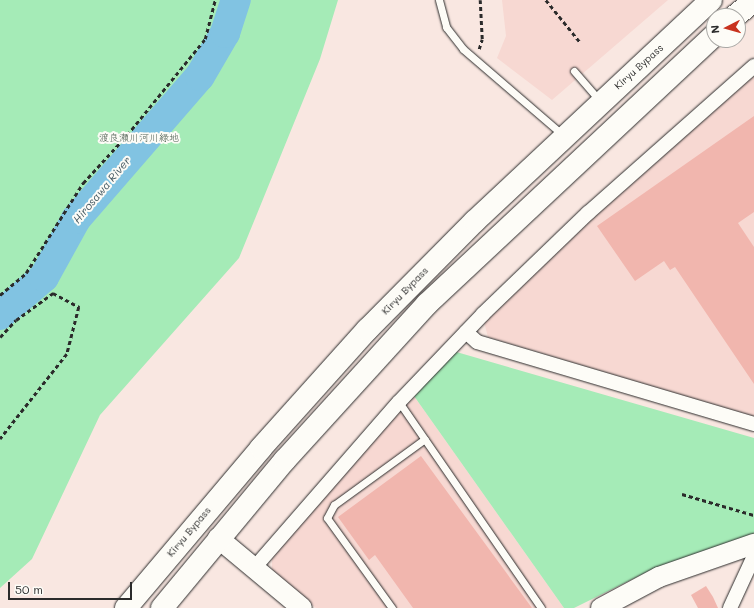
<!DOCTYPE html>
<meta charset="utf-8">
<style>
body{margin:0}
#map{position:relative;width:754px;height:608px;overflow:hidden;background:#f9e7e1;font-family:Mali,"Klee One",sans-serif}
div>[style]{position:absolute}
[style*='--x']{left:calc(var(--x)*1px);top:calc(var(--y)*1px);width:calc(var(--w)*1px);rotate:calc(var(--a)*1deg)}
.built>*{inset:0;background:#f7d8d2}
.green>*{inset:0;background:#a5ebb7}
.river>*{height:30px;margin:-15px;padding:0 15px;transform-origin:15px;border-radius:15px;background:#81c3e2}
.building>*{inset:0;background:#f1b6ae}
.path>*{height:2.5px;margin-top:-1.25px;transform-origin:0;background:repeating-linear-gradient(90deg,#2b2b2b 0 4px,transparent 0 7px)}
.roads{filter:drop-shadow(0 0 1px #2b2b2b) drop-shadow(0 0 1px #2b2b2b)}
.lane>*{height:7px;margin:-3.5px;padding:0 3.5px;transform-origin:3.5px;border-radius:3.5px;background:#fdfcf7}
.street>*{height:14px;margin:-7px;padding:0 7px;transform-origin:7px;border-radius:7px;background:#fdfcf7}
.secondary>*{height:20px;margin:-10px;padding:0 10px;transform-origin:10px;border-radius:10px;background:#fdfcf7}
.highway>*{height:22px;margin:-11px;padding:0 11px;transform-origin:11px;border-radius:11px;background:#fdfcf7}
span{translate:-50% -50%;white-space:nowrap;text-align:center;line-height:1.15;-webkit-text-stroke:4px #fdfcf7;paint-order:stroke}
.street-label{font-size:10px;color:#2b2b2b}
.park-label{font-size:10px;color:#4a5b4e}
.water-label{font-size:11px;color:#455962;font-style:italic}
.north{position:absolute;left:706px;top:8px;width:40px;height:40px;box-sizing:border-box;background:#fdfcf7;border:1px solid #a9a8a5;border-radius:50%;rotate:264deg;font-size:11px;font-weight:700;line-height:16px;text-align:center;color:#2b2b2b}
.north::after{content:'';display:block;margin:auto;width:14px;height:18px;background:#c8321e;clip-path:polygon(50% 0,100% 100%,50% 72%,0 100%)}
.scale{position:absolute;left:8px;top:582px;width:124px;height:18px;box-sizing:border-box;border:2px solid #2b2b2b;border-top:0;padding-left:5px;font-size:12px;line-height:14px;white-space:nowrap;color:#2b2b2b;-webkit-text-stroke:3px #fdfcf7;paint-order:stroke}
</style>
<div id="map">
<div class="built">
<i style="clip-path:polygon(502px 0,668px 0,552px 100px,497px 58px,506px 36px)"></i>
<i style="clip-path:polygon(754px 73px,754px 418px,488px 337px,484px 322px,618px 192px)"></i>
<i style="clip-path:polygon(414px 396px,564px 608px,316px 608px,272px 571px,272px 555px)"></i>
</div>
<div class="green">
<i style="clip-path:polygon(0 0,338px 0,320px 59px,239px 258px,100px 415px,32px 559px,0 588px)"></i>
<i style="clip-path:polygon(453px 351px,754px 438px,754px 533px,747px 539px,653px 569px,574px 608px,564px 608px,414px 396px)"></i>
</div>
<div class="river">
<i style="--x:0;--y:315;--w:58;--a:-40.8"></i>
<i style="--x:44;--y:277;--w:66;--a:-61.1"></i>
<i style="--x:76;--y:219;--w:189;--a:-49.1"></i>
<i style="--x:200;--y:76;--w:50;--a:-59.8"></i>
<i style="--x:225;--y:33;--w:35;--a:-72"></i>
</div>
<div class="building">
<i style="clip-path:polygon(754px 116px,754px 212px,738px 223px,754px 247px,754px 384px,675px 267px,670px 270px,664px 261px,635px 281px,597px 226px)"></i>
<i style="clip-path:polygon(421px 456px,532px 608px,413px 608px,375px 555px,369px 560px,338px 517px)"></i>
<i style="clip-path:polygon(706px 586px,713px 597px,718px 608px,698px 608px,691px 595px)"></i>
</div>
<div class="path">
<i style="--x:546;--y:0;--w:54;--a:51"></i>
<i style="--x:479;--y:49;--w:10;--a:-73"></i>
<i style="--x:482;--y:39;--w:39;--a:-93"></i>
<i style="--x:0;--y:295;--w:34;--a:-40"></i>
<i style="--x:26;--y:273;--w:107;--a:-57.7"></i>
<i style="--x:83;--y:183;--w:65;--a:-47.5"></i>
<i style="--x:127;--y:135;--w:124;--a:-50.9"></i>
<i style="--x:205;--y:39;--w:40;--a:-75.6"></i>
<i style="--x:0;--y:337;--w:23;--a:-47"></i>
<i style="--x:16;--y:320;--w:46;--a:-36.1"></i>
<i style="--x:53;--y:293;--w:30;--a:28"></i>
<i style="--x:79;--y:307;--w:49;--a:104.3"></i>
<i style="--x:67;--y:354;--w:108;--a:128.2"></i>
<i style="--x:682;--y:494;--w:75;--a:16.3"></i>
</div>
<div class="roads">
<div class="lane">
<i style="--x:439;--y:0;--w:28;--a:75"></i>
<i style="--x:446;--y:27;--w:28;--a:52"></i>
<i style="--x:463;--y:49;--w:132;--a:40.7"></i>
<i style="--x:574;--y:71;--w:40;--a:49"></i>
<i style="--x:399;--y:402;--w:250;--a:55.4"></i>
<i style="--x:392;--y:608;--w:111;--a:-125.8"></i>
<i style="--x:327;--y:518;--w:15;--a:-62"></i>
<i style="--x:334;--y:505;--w:112;--a:-36"></i>
</div>
<div class="street">
<i style="--x:466;--y:332;--w:15;--a:42"></i>
<i style="--x:477;--y:342;--w:289;--a:16.5"></i>
<i style="--x:255;--y:567;--w:219;--a:-48.9"></i>
<i style="--x:399;--y:402;--w:122;--a:-46.3"></i>
<i style="--x:483;--y:314;--w:146;--a:-43.9"></i>
<i style="--x:588;--y:213;--w:222;--a:-41.5"></i>
<i style="--x:730;--y:608;--w:57;--a:-65.2"></i>
</div>
<div class="secondary">
<i style="--x:218;--y:538;--w:109;--a:39.8"></i>
<i style="--x:601;--y:608;--w:66;--a:-28.1"></i>
<i style="--x:659;--y:577;--w:101;--a:-19.2"></i>
</div>
<div class="highway">
<i style="--x:735;--y:16;--w:24;--a:-38"></i>
<i style="--x:126;--y:608;--w:209;--a:-49.8"></i>
<i style="--x:261;--y:448;--w:159;--a:-48.1"></i>
<i style="--x:367;--y:330;--w:153;--a:-45.3"></i>
<i style="--x:475;--y:221;--w:323;--a:-43.1"></i>
<i style="--x:162;--y:608;--w:192;--a:-50.3"></i>
<i style="--x:285;--y:460;--w:211;--a:-47.7"></i>
<i style="--x:427;--y:304;--w:393;--a:-43.1"></i>
</div>
</div>
<div class="street-label">
<span style="left:639px;top:67px;rotate:-42deg">Kiryu Bypass</span>
<span style="left:405px;top:291px;rotate:-46deg">Kiryu Bypass</span>
<span style="left:189px;top:532px;rotate:-50deg">Kiryu Bypass</span>
</div>
<div class="park-label">
<span style="left:139px;top:138px">渡良瀬川河川緑地</span>
</div>
<div class="water-label">
<span style="left:102px;top:190px;rotate:-50deg">Hirosawa River</span>
</div>
<div class="north">N</div>
<div class="scale">50 m</div>
</div>
